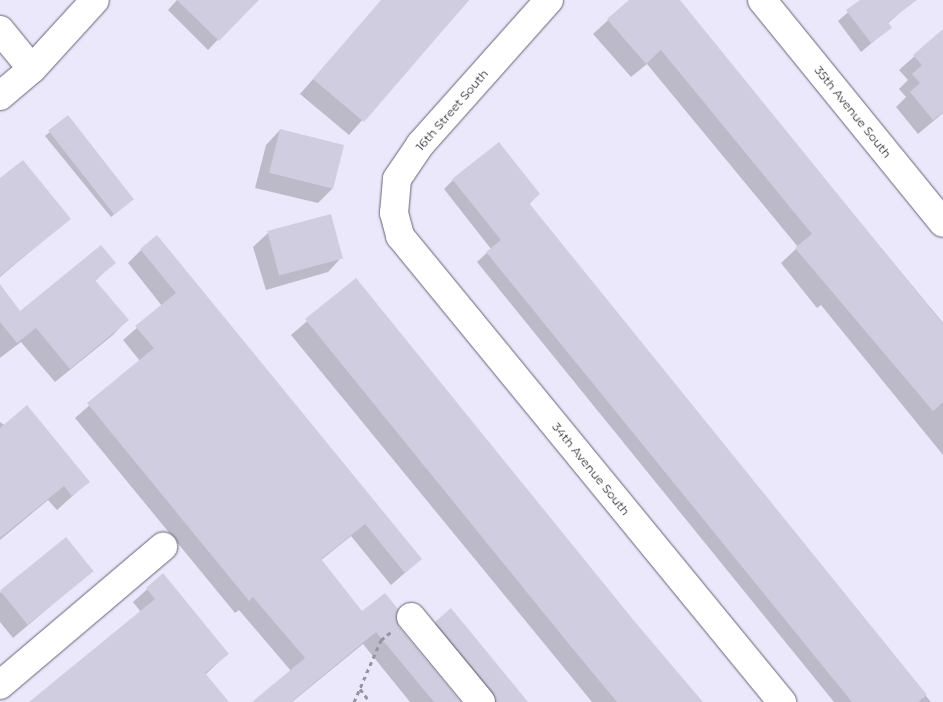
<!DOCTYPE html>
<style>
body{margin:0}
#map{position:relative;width:943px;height:702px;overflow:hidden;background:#ece8fc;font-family:Montserrat,sans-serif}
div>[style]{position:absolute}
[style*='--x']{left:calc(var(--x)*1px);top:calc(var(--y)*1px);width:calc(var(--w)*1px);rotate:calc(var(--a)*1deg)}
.shadow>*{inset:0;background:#0003}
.building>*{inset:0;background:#d1cde0;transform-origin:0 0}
.path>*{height:3px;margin-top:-1.5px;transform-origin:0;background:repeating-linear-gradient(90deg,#9694a2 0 4px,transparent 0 8px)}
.roads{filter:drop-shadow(0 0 1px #656273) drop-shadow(0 0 1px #656273)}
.minor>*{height:28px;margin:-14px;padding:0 14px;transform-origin:14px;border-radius:14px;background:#fff}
span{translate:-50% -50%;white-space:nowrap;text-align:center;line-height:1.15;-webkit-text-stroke:4px #fff;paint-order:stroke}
.street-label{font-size:12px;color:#2f2e35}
</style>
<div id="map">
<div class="shadow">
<i style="clip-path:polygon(177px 0,256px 0,208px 50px,168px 10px)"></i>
<i style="clip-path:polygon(382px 0,469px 0,349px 135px,300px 94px)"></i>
<i style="clip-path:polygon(630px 0,677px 0,943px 323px,943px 455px,821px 305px,817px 308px,781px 263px,798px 247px,647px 64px,631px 77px,593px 34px)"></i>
<i style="clip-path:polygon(862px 0,896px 0,903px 10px,887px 24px,890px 28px,861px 52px,838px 21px)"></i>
<i style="clip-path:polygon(936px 37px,943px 45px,943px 113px,918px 134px,896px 107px,906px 97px,899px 89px,908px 80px,899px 70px)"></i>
<i style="clip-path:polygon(280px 130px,343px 146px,332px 189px,318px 203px,255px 188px,266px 145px)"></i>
<i style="clip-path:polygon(50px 132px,128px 203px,111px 217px,45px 136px)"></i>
<i style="clip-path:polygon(0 179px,69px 219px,0 277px)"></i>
<i style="clip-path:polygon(453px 180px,539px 194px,528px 205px,931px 702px,834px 702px,477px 262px,491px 249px,444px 189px)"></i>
<i style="clip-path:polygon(268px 233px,342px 257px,328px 272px,266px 290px,253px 247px)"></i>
<i style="clip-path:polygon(141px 250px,421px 559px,391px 585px,351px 536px,320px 561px,362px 613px,398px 627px,459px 702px,410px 702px,363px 644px,292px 702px,254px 702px,291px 671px,239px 610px,235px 613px,75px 418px,140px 361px,123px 340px,162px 306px,128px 263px)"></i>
<i style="clip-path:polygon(114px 263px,95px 281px,127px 320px,113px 335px,55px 382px,21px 342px,0 358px,0 286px,20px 313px)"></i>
<i style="clip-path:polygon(356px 279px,699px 702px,592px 702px,291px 335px)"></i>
<i style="clip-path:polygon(0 422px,88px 482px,57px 510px,48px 500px,0 540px)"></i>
<i style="clip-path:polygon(66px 539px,92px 571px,13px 638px,0 622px,0 593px)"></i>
<i style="clip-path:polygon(163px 575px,227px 654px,205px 675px,227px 702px,31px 702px,141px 612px,133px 602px)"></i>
<i style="clip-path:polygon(436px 623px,527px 702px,477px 702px,423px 636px)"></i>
</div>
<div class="building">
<i style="clip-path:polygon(177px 0,259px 0,219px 41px)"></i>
<i style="clip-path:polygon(381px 0,469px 0,364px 122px,313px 79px)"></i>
<i style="clip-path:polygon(629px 0,680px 0,943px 324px,943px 402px,933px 411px,795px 248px,812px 234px,661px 50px,646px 64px,607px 19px)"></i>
<i style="clip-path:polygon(860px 0,917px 0,888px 22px,892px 28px,871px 43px,846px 10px)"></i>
<i style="clip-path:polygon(943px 29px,943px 112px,933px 120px,910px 92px,920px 83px,912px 74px,922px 65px,913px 55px)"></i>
<i style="left:68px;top:115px;width:107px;height:25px;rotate:52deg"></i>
<i style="left:280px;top:129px;width:66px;height:45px;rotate:14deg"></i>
<i style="clip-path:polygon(499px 142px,540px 194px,529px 203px,927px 695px,918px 702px,852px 702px,486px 252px,501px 240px,452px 179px)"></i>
<i style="clip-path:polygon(23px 160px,71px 219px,0 276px,0 178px)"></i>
<i style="left:331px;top:214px;width:46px;height:66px;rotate:75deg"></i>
<i style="clip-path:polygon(157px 235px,422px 559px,405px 573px,365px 524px,321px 559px,362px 611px,385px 593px,398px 609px,399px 627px,461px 702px,434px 702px,376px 632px,291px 702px,252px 702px,305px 658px,253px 597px,249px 601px,87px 403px,154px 348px,135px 326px,176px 293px,140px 249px)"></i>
<i style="clip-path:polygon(101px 245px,116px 263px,95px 280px,129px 320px,70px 369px,36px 328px,17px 343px,0 322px,0 284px,20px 311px)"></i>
<i style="clip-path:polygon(356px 278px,635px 622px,703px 702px,617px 702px,568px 643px,305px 319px)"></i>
<i style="clip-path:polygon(27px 405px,90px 482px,72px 496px,64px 486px,0 538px,0 428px)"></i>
<i style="left:66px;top:537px;width:44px;height:85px;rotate:51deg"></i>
<i style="clip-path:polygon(163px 573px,229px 654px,205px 673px,229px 702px,29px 702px,155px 599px,146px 588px)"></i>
<i style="clip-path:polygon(451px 608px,528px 702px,496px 702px,493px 692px,435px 622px)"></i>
</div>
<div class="path">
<i style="--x:360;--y:689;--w:16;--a:52"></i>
<i style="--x:354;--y:702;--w:68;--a:-66.5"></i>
<i style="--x:381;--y:640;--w:14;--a:-39"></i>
</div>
<div class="roads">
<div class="minor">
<i style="--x:549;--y:0;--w:194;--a:131.7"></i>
<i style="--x:420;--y:145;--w:41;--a:124.1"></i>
<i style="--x:397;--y:179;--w:34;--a:95"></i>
<i style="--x:394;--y:213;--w:24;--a:75"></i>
<i style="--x:400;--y:236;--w:603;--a:50.66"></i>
<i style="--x:762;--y:0;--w:287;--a:50.9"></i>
<i style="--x:0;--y:30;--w:50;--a:50.6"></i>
<i style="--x:0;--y:96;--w:42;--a:-40.2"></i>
<i style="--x:32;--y:69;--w:93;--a:-47.6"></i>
<i style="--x:411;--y:617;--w:110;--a:50.5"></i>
<i style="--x:0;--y:685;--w:214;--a:-40.3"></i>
</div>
</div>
<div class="street-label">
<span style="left:452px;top:110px;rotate:-49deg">16th Street South</span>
<span style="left:853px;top:112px;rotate:51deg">35th Avenue South</span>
<span style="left:591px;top:469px;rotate:51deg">34th Avenue South</span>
</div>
</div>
